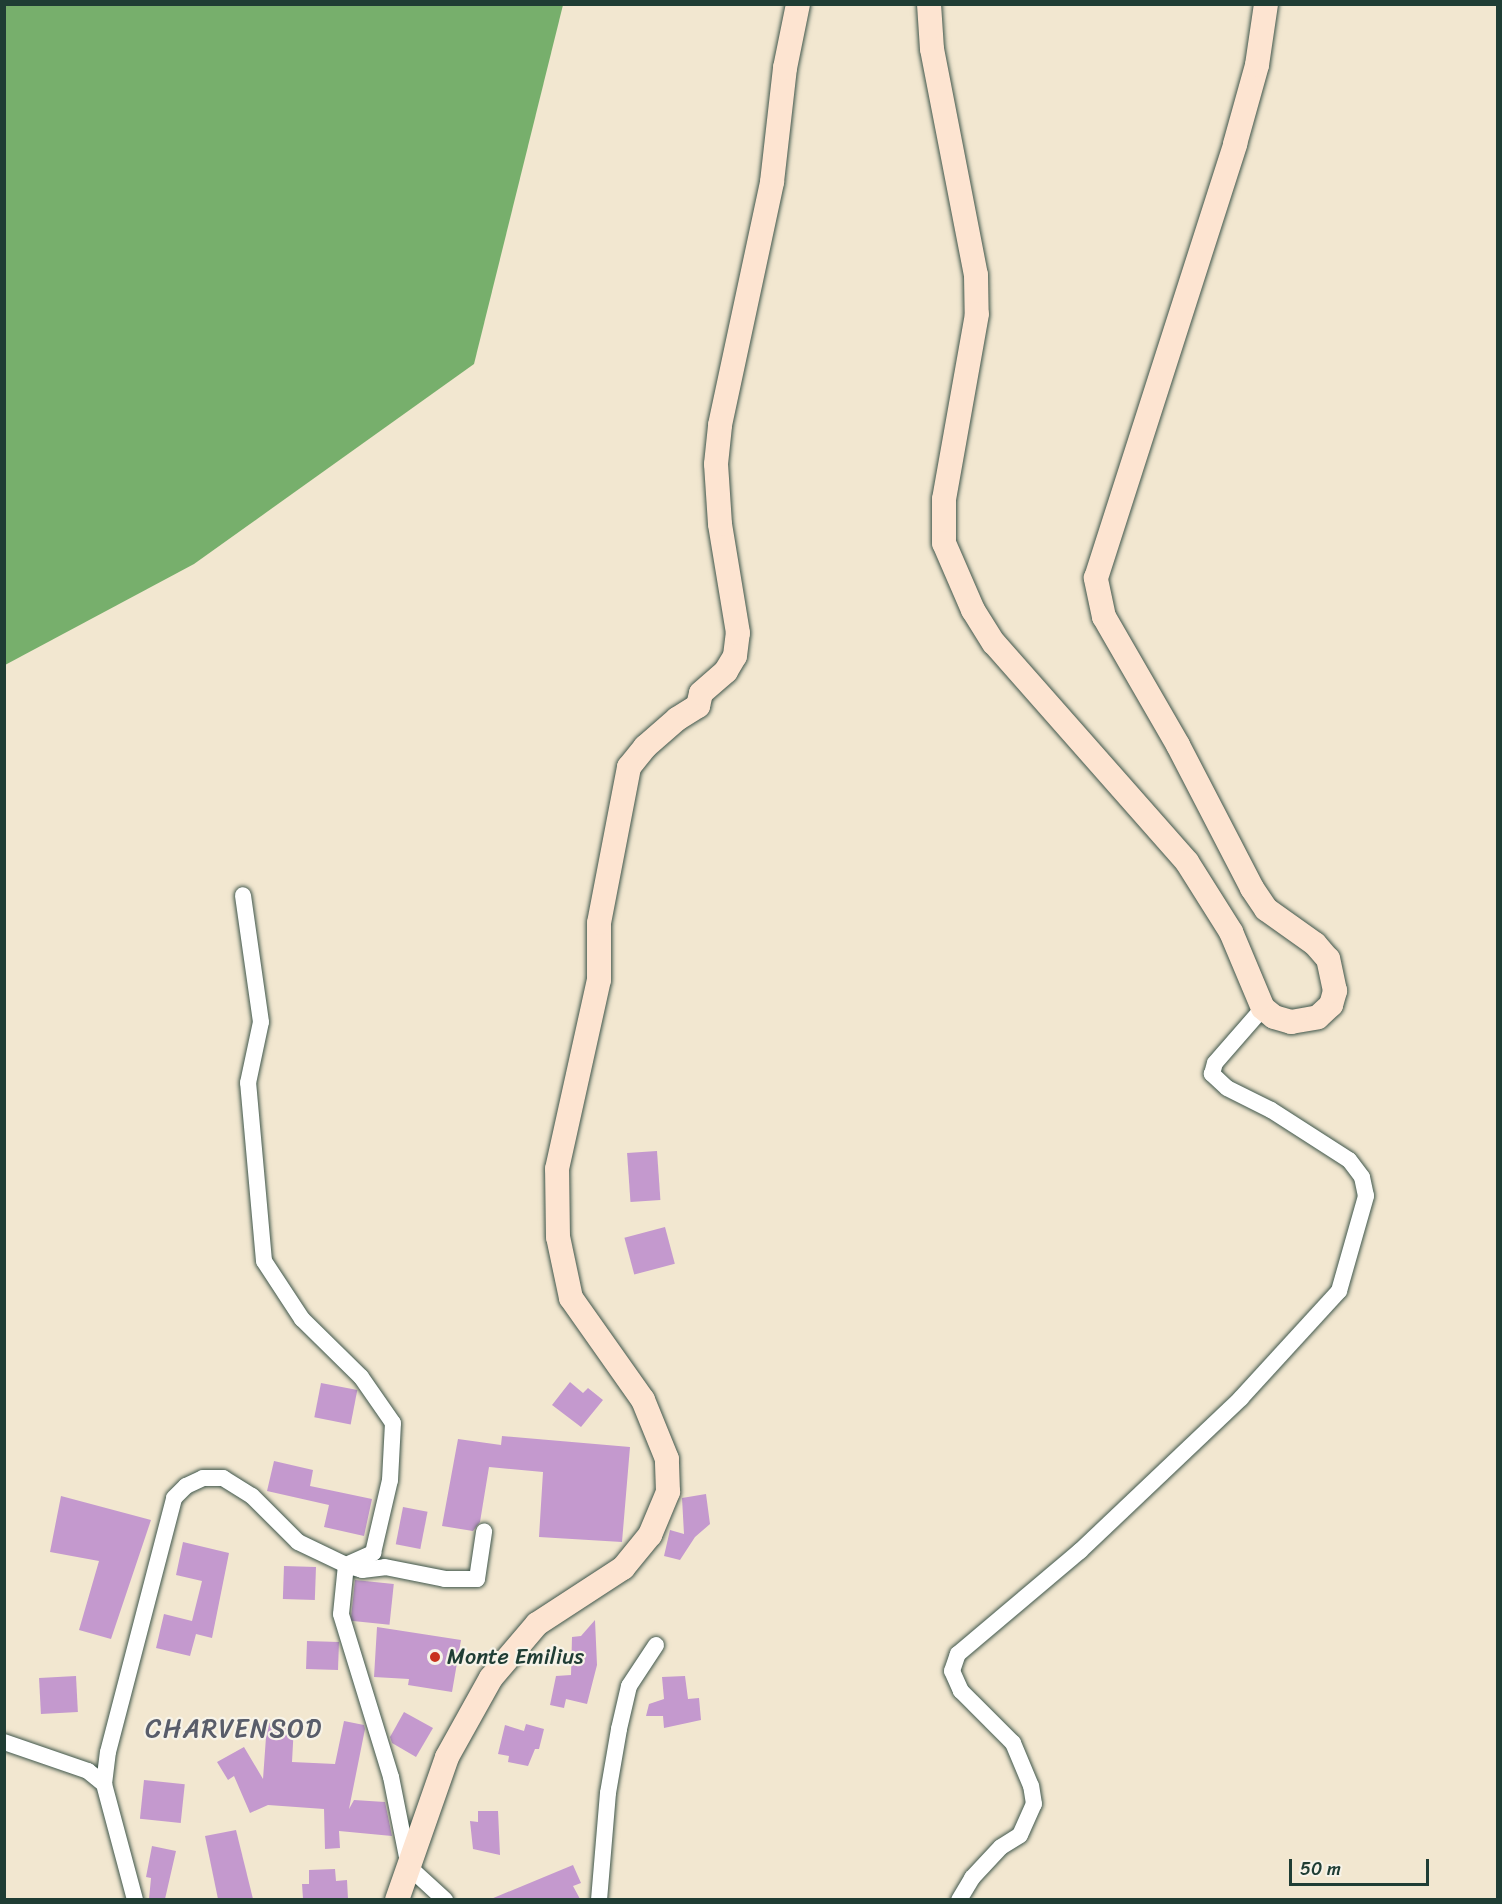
<!DOCTYPE html>
<style>
body{margin:0}
#map{position:relative;width:1502px;height:1904px;overflow:hidden;background:#f2e7d0;font-family:Sriracha,sans-serif}
div>[style]{position:absolute}
[style*='--x']{left:calc(var(--x)*1px);top:calc(var(--y)*1px);width:calc(var(--w)*1px);rotate:calc(var(--a)*1deg)}
.forest>*{inset:0;background:#77af6c}
.building>*{inset:0;background:#c499ce;transform-origin:0 0}
.roads{filter:drop-shadow(0 0 2px #3f564b) drop-shadow(0 0 2px #3f564b)}
.street>*{height:16px;margin:-8px;padding:0 8px;transform-origin:8px;border-radius:8px;background:#fff}
.secondary>*{height:24px;margin:-12px;padding:0 12px;transform-origin:12px;border-radius:12px;background:#fde4d1}
.dots>*{width:16px;height:16px;translate:-50% -50%;box-sizing:border-box;border:3px solid #f7f3e8;border-radius:50%}
span{translate:-50% -50%;white-space:nowrap;text-align:center;line-height:1.15;-webkit-text-stroke:4.5px #f7f3e8;paint-order:stroke}
.poi-label{font-size:22px;color:#1f3d34}
.left{translate:0 -50%;text-align:left}
.quarter-label{font-size:26px;color:#595d6a;letter-spacing:1.5px}
.frame{position:absolute;inset:0;border:6px solid #1f3d34;pointer-events:none}
.scale{position:absolute;left:1289px;top:1859px;width:140px;height:27px;box-sizing:border-box;border:3px solid #1f3d34;border-top:0;padding-left:8px;font-size:18px;line-height:21px;white-space:nowrap;color:#1f3d34;-webkit-text-stroke:4px #f7f3e8;paint-order:stroke}
</style>
<div id="map">
<div class="forest">
<i style="clip-path:polygon(5px 4px,563px 5px,474px 364px,194px 564px,5px 665px)"></i>
</div>
<div class="building">
<i style="left:657px;top:1151px;width:49px;height:30px;rotate:86deg"></i>
<i style="left:665px;top:1227px;width:38px;height:42px;rotate:75deg"></i>
<i style="clip-path:polygon(570px 1382px,583px 1393px,588px 1388px,603px 1400px,581px 1427px,552px 1405px)"></i>
<i style="left:321px;top:1383px;width:37px;height:35px;rotate:11deg"></i>
<i style="clip-path:polygon(502px 1436px,630px 1447px,622px 1542px,539px 1537px,543px 1472px,489px 1467px,480px 1522px,473px 1531px,442px 1526px,458px 1439px,501px 1445px)"></i>
<i style="clip-path:polygon(274px 1461px,313px 1470px,310px 1486px,372px 1499px,364px 1536px,324px 1527px,329px 1505px,267px 1491px)"></i>
<i style="clip-path:polygon(706px 1494px,710px 1524px,695px 1537px,680px 1560px,664px 1556px,670px 1530px,684px 1534px,682px 1498px)"></i>
<i style="clip-path:polygon(61px 1496px,151px 1520px,111px 1639px,79px 1630px,99px 1561px,50px 1552px)"></i>
<i style="left:403px;top:1507px;width:25px;height:38px;rotate:11deg"></i>
<i style="clip-path:polygon(183px 1542px,229px 1553px,212px 1638px,196px 1634px,190px 1656px,156px 1648px,164px 1614px,192px 1621px,202px 1581px,176px 1575px)"></i>
<i style="left:284px;top:1566px;width:32px;height:33px;rotate:2deg"></i>
<i style="left:355px;top:1580px;width:39px;height:41px;rotate:6deg"></i>
<i style="clip-path:polygon(595px 1620px,597px 1665px,587px 1704px,566px 1699px,564px 1708px,550px 1705px,556px 1676px,571px 1675px,572px 1637px,581px 1636px)"></i>
<i style="clip-path:polygon(377px 1627px,461px 1640px,452px 1692px,408px 1685px,409px 1679px,374px 1677px)"></i>
<i style="left:307px;top:1641px;width:32px;height:28px;rotate:2deg"></i>
<i style="left:76px;top:1676px;width:36px;height:37px;rotate:87deg"></i>
<i style="clip-path:polygon(685px 1676px,688px 1699px,699px 1698px,701px 1720px,664px 1728px,663px 1716px,646px 1716px,649px 1704px,664px 1699px,662px 1677px)"></i>
<i style="clip-path:polygon(404px 1712px,433px 1728px,416px 1757px,392px 1743px,390px 1737px)"></i>
<i style="clip-path:polygon(344px 1721px,364px 1725px,365px 1729px,349px 1809px,354px 1800px,385px 1802px,392px 1836px,339px 1831px,340px 1848px,325px 1849px,324px 1809px,268px 1805px,250px 1813px,234px 1776px,228px 1780px,217px 1762px,244px 1747px,263px 1779px,267px 1723px,294px 1725px,292px 1762px,335px 1764px)"></i>
<i style="clip-path:polygon(526px 1724px,544px 1729px,539px 1749px,535px 1749px,528px 1766px,508px 1762px,509px 1756px,498px 1754px,505px 1725px,524px 1731px)"></i>
<i style="left:144px;top:1780px;width:41px;height:39px;rotate:6deg"></i>
<i style="clip-path:polygon(478px 1811px,498px 1811px,500px 1855px,473px 1849px,470px 1821px,478px 1822px)"></i>
<i style="clip-path:polygon(236px 1830px,253px 1899px,218px 1899px,205px 1836px)"></i>
<i style="clip-path:polygon(152px 1846px,176px 1851px,165px 1899px,149px 1899px,151px 1878px,146px 1877px)"></i>
<i style="clip-path:polygon(573px 1865px,581px 1883px,573px 1886px,580px 1899px,491px 1899px)"></i>
<i style="clip-path:polygon(335px 1869px,336px 1881px,347px 1880px,348px 1899px,303px 1899px,302px 1884px,309px 1884px,309px 1870px)"></i>
</div>
<div class="roads">
<div class="street">
<i style="--x:4;--y:1742;--w:89;--a:19"></i>
<i style="--x:88;--y:1771;--w:21;--a:39"></i>
<i style="--x:104;--y:1784;--w:120;--a:75"></i>
<i style="--x:104;--y:1784;--w:32;--a:-83"></i>
<i style="--x:108;--y:1752;--w:262;--a:-75.4"></i>
<i style="--x:174;--y:1498;--w:17;--a:-45"></i>
<i style="--x:186;--y:1486;--w:19;--a:-25"></i>
<i style="--x:203;--y:1478;--w:20;--a:0"></i>
<i style="--x:223;--y:1478;--w:34;--a:32"></i>
<i style="--x:252;--y:1496;--w:65;--a:45"></i>
<i style="--x:298;--y:1542;--w:53;--a:25.6"></i>
<i style="--x:346;--y:1565;--w:30;--a:-24"></i>
<i style="--x:373;--y:1553;--w:75;--a:-76.9"></i>
<i style="--x:390;--y:1480;--w:57;--a:-87"></i>
<i style="--x:393;--y:1423;--w:56;--a:-124.8"></i>
<i style="--x:361;--y:1377;--w:83;--a:-135.5"></i>
<i style="--x:302;--y:1319;--w:69;--a:-123.2"></i>
<i style="--x:264;--y:1261;--w:179;--a:-95.1"></i>
<i style="--x:248;--y:1083;--w:62;--a:-78"></i>
<i style="--x:261;--y:1022;--w:128;--a:-98.1"></i>
<i style="--x:445;--y:1900;--w:49;--a:-137.5"></i>
<i style="--x:409;--y:1867;--w:92;--a:-101.3"></i>
<i style="--x:391;--y:1777;--w:170;--a:-107.1"></i>
<i style="--x:341;--y:1614;--w:49;--a:-84.2"></i>
<i style="--x:346;--y:1565;--w:17;--a:17"></i>
<i style="--x:362;--y:1570;--w:23;--a:-7"></i>
<i style="--x:385;--y:1567;--w:61;--a:11.3"></i>
<i style="--x:445;--y:1579;--w:32;--a:0"></i>
<i style="--x:477;--y:1579;--w:48;--a:-81.5"></i>
<i style="--x:599;--y:1900;--w:107;--a:-85.2"></i>
<i style="--x:608;--y:1793;--w:65;--a:-80.2"></i>
<i style="--x:619;--y:1729;--w:44;--a:-76.9"></i>
<i style="--x:629;--y:1686;--w:49;--a:-56.6"></i>
<i style="--x:959;--y:1900;--w:26;--a:-59"></i>
<i style="--x:972;--y:1878;--w:42;--a:-46.9"></i>
<i style="--x:1001;--y:1847;--w:22;--a:-32"></i>
<i style="--x:1020;--y:1835;--w:34;--a:-66"></i>
<i style="--x:1034;--y:1804;--w:18;--a:-99"></i>
<i style="--x:1031;--y:1786;--w:47;--a:-112.7"></i>
<i style="--x:1013;--y:1743;--w:74;--a:-135"></i>
<i style="--x:961;--y:1691;--w:22;--a:-114"></i>
<i style="--x:952;--y:1671;--w:18;--a:-71"></i>
<i style="--x:958;--y:1654;--w:160;--a:-40.2"></i>
<i style="--x:1080;--y:1551;--w:222;--a:-43.5"></i>
<i style="--x:1241;--y:1398;--w:145;--a:-47.5"></i>
<i style="--x:1339;--y:1291;--w:99;--a:-74.1"></i>
<i style="--x:1366;--y:1196;--w:19;--a:-102"></i>
<i style="--x:1362;--y:1177;--w:21;--a:-127"></i>
<i style="--x:1349;--y:1160;--w:93;--a:-147.3"></i>
<i style="--x:1271;--y:1110;--w:49;--a:-153.4"></i>
<i style="--x:1227;--y:1088;--w:21;--a:-137"></i>
<i style="--x:1212;--y:1074;--w:11;--a:-75"></i>
<i style="--x:1215;--y:1063;--w:73;--a:-48.9"></i>
</div>
<div class="secondary">
<i style="--x:929;--y:4;--w:45;--a:86.2"></i>
<i style="--x:932;--y:49;--w:230;--a:79"></i>
<i style="--x:976;--y:275;--w:39;--a:89"></i>
<i style="--x:977;--y:314;--w:188;--a:100.1"></i>
<i style="--x:944;--y:499;--w:44;--a:90"></i>
<i style="--x:944;--y:543;--w:73;--a:66.6"></i>
<i style="--x:973;--y:610;--w:39;--a:58"></i>
<i style="--x:994;--y:643;--w:292;--a:48.6"></i>
<i style="--x:1187;--y:862;--w:83;--a:57.8"></i>
<i style="--x:1231;--y:932;--w:82;--a:67.2"></i>
<i style="--x:1263;--y:1008;--w:14;--a:39"></i>
<i style="--x:1274;--y:1017;--w:18;--a:16"></i>
<i style="--x:1291;--y:1022;--w:27;--a:-10"></i>
<i style="--x:1318;--y:1017;--w:18;--a:-43"></i>
<i style="--x:1331;--y:1005;--w:15;--a:-74"></i>
<i style="--x:1335;--y:991;--w:33;--a:-102"></i>
<i style="--x:1328;--y:959;--w:20;--a:-131"></i>
<i style="--x:1315;--y:944;--w:60;--a:-144.5"></i>
<i style="--x:1266;--y:909;--w:25;--a:-124"></i>
<i style="--x:1252;--y:888;--w:161;--a:-117.4"></i>
<i style="--x:1178;--y:745;--w:148;--a:-120"></i>
<i style="--x:1104;--y:617;--w:40;--a:-102"></i>
<i style="--x:1096;--y:578;--w:456;--a:-72.2"></i>
<i style="--x:1235;--y:144;--w:82;--a:-74.4"></i>
<i style="--x:1257;--y:65;--w:62;--a:-81.6"></i>
<i style="--x:397;--y:1900;--w:151;--a:-70.7"></i>
<i style="--x:447;--y:1757;--w:90;--a:-60.9"></i>
<i style="--x:491;--y:1678;--w:71;--a:-49.6"></i>
<i style="--x:537;--y:1624;--w:103;--a:-33.1"></i>
<i style="--x:623;--y:1568;--w:43;--a:-50.7"></i>
<i style="--x:650;--y:1535;--w:47;--a:-67.3"></i>
<i style="--x:668;--y:1492;--w:33;--a:-92"></i>
<i style="--x:667;--y:1459;--w:64;--a:-112.1"></i>
<i style="--x:643;--y:1400;--w:125;--a:-125.2"></i>
<i style="--x:571;--y:1298;--w:62;--a:-102"></i>
<i style="--x:558;--y:1237;--w:68;--a:-90.8"></i>
<i style="--x:557;--y:1169;--w:194;--a:-77.5"></i>
<i style="--x:599;--y:980;--w:57;--a:-90"></i>
<i style="--x:599;--y:923;--w:159;--a:-79.1"></i>
<i style="--x:629;--y:767;--w:26;--a:-51"></i>
<i style="--x:645;--y:747;--w:43;--a:-41.2"></i>
<i style="--x:677;--y:719;--w:25;--a:-32"></i>
<i style="--x:698;--y:706;--w:13;--a:-77"></i>
<i style="--x:701;--y:693;--w:33;--a:-41"></i>
<i style="--x:726;--y:671;--w:17;--a:-59"></i>
<i style="--x:735;--y:656;--w:23;--a:-83"></i>
<i style="--x:738;--y:633;--w:110;--a:-99.4"></i>
<i style="--x:720;--y:524;--w:60;--a:-93.8"></i>
<i style="--x:716;--y:464;--w:39;--a:-84"></i>
<i style="--x:720;--y:425;--w:249;--a:-77.9"></i>
<i style="--x:772;--y:182;--w:115;--a:-83.5"></i>
<i style="--x:785;--y:68;--w:65;--a:-78.5"></i>
</div>
</div>
<div class="dots">
<i style="left:435px;top:1657px;background:#c8321e"></i>
</div>
<div class="poi-label">
<span class="left" style="left:447px;top:1657px">Monte Emilius</span>
</div>
<div class="quarter-label">
<span style="left:234px;top:1729px">CHARVENSOD</span>
</div>
<div class="frame"></div>
<div class="scale">50 m</div>
</div>
